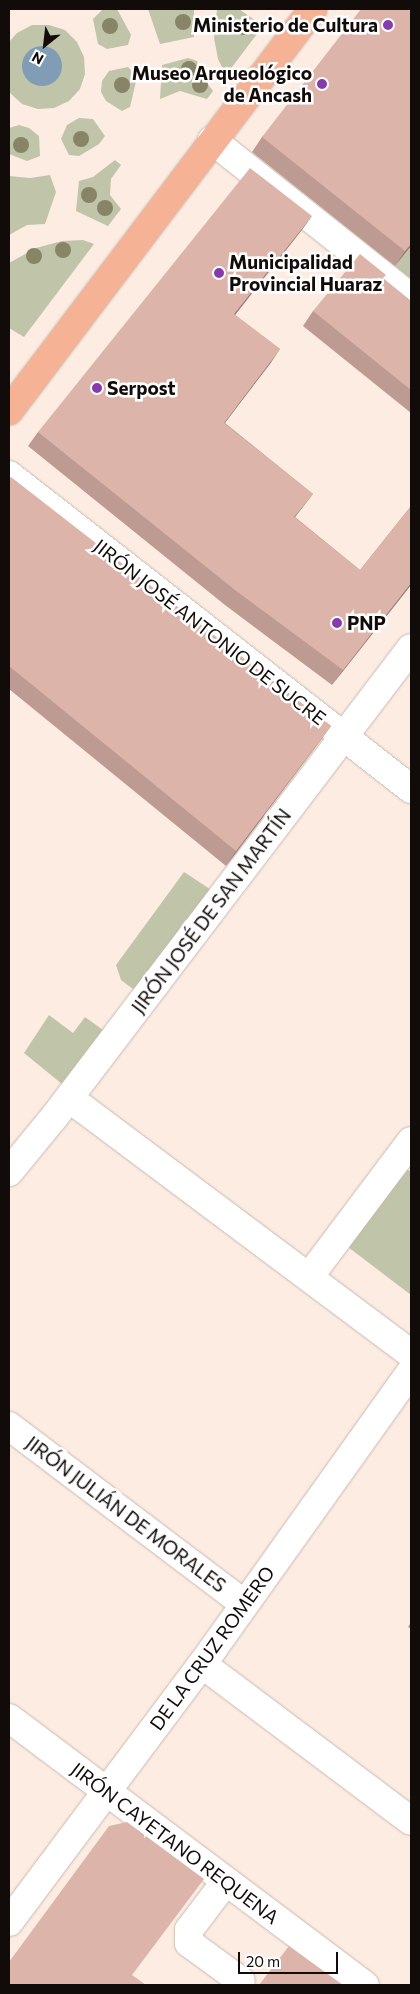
<!DOCTYPE html>
<meta charset="utf-8">
<style>
body{margin:0}
#map{position:relative;width:420px;height:1994px;overflow:hidden;background:#fcece2;font-family:Commissioner,sans-serif}
div>[style]{position:absolute}
[style*='--x']{left:calc(var(--x)*1px);top:calc(var(--y)*1px);width:calc(var(--w)*1px);rotate:calc(var(--a)*1deg)}
.green>*{inset:0;background:#c0c4a8}
.water>*{inset:0;background:#819cb5}
.round{border-radius:50%}
.roads{filter:drop-shadow(0 0 1px #c9bab0) drop-shadow(0 0 1px #c9bab0)}
.minor>*{height:28px;margin:-14px;padding:0 14px;transform-origin:14px;border-radius:14px;background:#fff}
.major>*{height:28px;margin:-14px;padding:0 14px;transform-origin:14px;border-radius:14px;background:#f5b294}
.trees>*{width:16px;height:16px;margin:-8px;border-radius:50%;background:#888467}
.wall>*{inset:0;background:#bd9b92}
.shaded-wall>*{inset:0;background:#9a7e77}
.building>*{inset:0;background:#dcb4aa}
.dots>*{width:14px;height:14px;translate:-50% -50%;box-sizing:border-box;border:2px solid #fff;border-radius:50%}
span{translate:-50% -50%;white-space:nowrap;text-align:center;line-height:1.15;-webkit-text-stroke:5px #fff;paint-order:stroke}
.poi-label{font-size:19px;color:#110c09;font-weight:700}
.right{translate:-100% -50%;text-align:right}
.left{translate:0 -50%;text-align:left}
.street-label{font-size:19px;color:#110c09}
.frame{position:absolute;inset:0;border:10px solid #110c09;pointer-events:none}
.north{position:absolute;left:20px;top:20px;width:50px;height:50px;-webkit-text-stroke:4px #fff;paint-order:stroke;rotate:209deg;font-size:14px;font-weight:700;line-height:20px;text-align:center;color:#110c09}
.north::after{content:'';display:block;margin:auto;width:18px;height:22px;background:#110c09;clip-path:polygon(50% 0,100% 100%,50% 72%,0 100%)}
.scale{position:absolute;left:238px;top:1952px;width:100px;height:22px;box-sizing:border-box;border:2px solid #110c09;border-top:0;padding-left:6px;font-size:15px;line-height:18px;white-space:nowrap;color:#110c09;-webkit-text-stroke:4px #fff;paint-order:stroke}
</style>
<div id="map">
<div class="green">
<i style="clip-path:polygon(103px 9px,117px 9px,131px 35px,128px 45px,107px 49px,98px 44px,93px 19px)"></i>
<i style="clip-path:polygon(148px 9px,194px 9px,194px 37px,160px 44px)"></i>
<i style="clip-path:polygon(217px 9px,239px 9px,263px 26px,226px 75px,218px 59px,214px 38px)"></i>
<i style="clip-path:polygon(evenodd,32px 25px,49px 25px,65px 30px,77px 42px,84px 57px,85px 74px,80px 89px,69px 101px,54px 108px,38px 109px,22px 104px,9px 92px,9px 42px,17px 33px,32px 25px,34px 48px,60px 73px,52px 83px,39px 85px,27px 79px,25px 56px,34px 48px)"></i>
<i style="clip-path:polygon(188px 58px,197px 61px,200px 74px,213px 91px,207px 99px,180px 91px,160px 99px,162px 65px)"></i>
<i style="clip-path:polygon(128px 67px,137px 77px,130px 107px,122px 111px,106px 101px,101px 92px,102px 81px,109px 71px)"></i>
<i style="clip-path:polygon(79px 118px,93px 119px,105px 136px,99px 144px,79px 156px,69px 155px,61px 139px,67px 125px)"></i>
<i style="clip-path:polygon(19px 125px,29px 128px,39px 136px,40px 156px,27px 161px,9px 154px,9px 128px)"></i>
<i style="clip-path:polygon(115px 160px,121px 165px,111px 179px,110px 195px,121px 209px,108px 226px,76px 211px,79px 181px,93px 177px)"></i>
<i style="clip-path:polygon(50px 175px,56px 192px,45px 224px,27px 225px,9px 235px,9px 176px,30px 178px)"></i>
<i style="clip-path:polygon(83px 240px,94px 244px,24px 337px,9px 328px,9px 263px,36px 248px,62px 241px)"></i>
<i style="clip-path:polygon(411px 246px,411px 279px,395px 266px)"></i>
<i style="clip-path:polygon(184px 872px,222px 897px,145px 998px,121px 980px,116px 965px)"></i>
<i style="clip-path:polygon(49px 1015px,73px 1033px,85px 1017px,114px 1038px,73px 1093px,24px 1053px)"></i>
<i style="clip-path:polygon(405px 1168px,411px 1172px,411px 1295px,348px 1247px)"></i>
</div>
<div class="water">
<i class="round" style="left:22px;top:46px;width:40px;height:40px"></i>
</div>
<div class="roads">
<div class="minor">
<i style="--x:212;--y:140;--w:254;--a:38.4"></i>
<i style="--x:9;--y:475;--w:510;--a:37.99"></i>
<i style="--x:69;--y:1098;--w:427;--a:36.8"></i>
<i style="--x:9;--y:1172;--w:72;--a:-50.6"></i>
<i style="--x:55;--y:1116;--w:588;--a:-52.74"></i>
<i style="--x:309;--y:1277;--w:170;--a:-53.1"></i>
<i style="--x:9;--y:1426;--w:293;--a:37.1"></i>
<i style="--x:202;--y:1664;--w:261;--a:36.9"></i>
<i style="--x:9;--y:1718;--w:445;--a:36.9"></i>
<i style="--x:226;--y:1881;--w:61;--a:127.1"></i>
<i style="--x:189;--y:1930;--w:13;--a:90"></i>
<i style="--x:189;--y:1943;--w:64;--a:36.2"></i>
<i style="--x:9;--y:1922;--w:341;--a:-53.2"></i>
<i style="--x:213;--y:1649;--w:341;--a:-54.5"></i>
</div>
<div class="major">
<i style="--x:9;--y:411;--w:504;--a:-52.9"></i>
</div>
</div>
<div class="trees">
<i style="left:183px;top:22px"></i>
<i style="left:110px;top:26px"></i>
<i style="left:244px;top:27px"></i>
<i style="left:189px;top:69px"></i>
<i style="left:122px;top:85px"></i>
<i style="left:200px;top:85px"></i>
<i style="left:81px;top:139px"></i>
<i style="left:21px;top:145px"></i>
<i style="left:89px;top:195px"></i>
<i style="left:105px;top:208px"></i>
<i style="left:63px;top:250px"></i>
<i style="left:34px;top:256px"></i>
</div>
<div class="wall">
<i style="clip-path:polygon(411px 9px,411px 246px,395px 266px,252px 152px,262px 137px)"></i>
<i style="clip-path:polygon(312px 216px,301px 231px,235px 315px,280px 349px,225px 423px,313px 494px,295px 517px,360px 570px,411px 506px,411px 585px,332px 685px,225px 605px,28px 446px,38px 432px)"></i>
<i style="clip-path:polygon(383px 279px,411px 301px,411px 413px,303px 326px,313px 311px)"></i>
<i style="clip-path:polygon(9px 479px,331px 726px,320px 741px,226px 866px,9px 689px)"></i>
<i style="clip-path:polygon(411px 1622px,411px 1629px,408px 1627px)"></i>
</div>
<div class="shaded-wall">
<i style="clip-path:polygon(312px 216px,301px 231px,224px 329px,234px 314px)"></i>
<i style="clip-path:polygon(411px 244px,411px 246px,395px 266px,405px 251px)"></i>
<i style="clip-path:polygon(280px 349px,270px 364px,214px 437px,224px 423px)"></i>
<i style="clip-path:polygon(313px 494px,302px 508px,284px 531px,294px 517px)"></i>
<i style="clip-path:polygon(411px 583px,411px 585px,332px 685px,343px 670px)"></i>
<i style="clip-path:polygon(331px 726px,320px 741px,226px 866px,236px 851px)"></i>
</div>
<div class="building">
<i style="clip-path:polygon(361px 9px,411px 9px,411px 244px,405px 251px,262px 137px)"></i>
<i style="clip-path:polygon(250px 168px,312px 216px,234px 314px,280px 349px,224px 423px,313px 494px,294px 517px,360px 570px,411px 506px,411px 583px,343px 670px,235px 590px,38px 432px)"></i>
<i style="clip-path:polygon(360px 254px,386px 275px,383px 278px,411px 301px,411px 390px,313px 311px)"></i>
<i style="clip-path:polygon(11px 477px,331px 726px,236px 851px,9px 666px,9px 479px)"></i>
<i style="clip-path:polygon(127px 1822px,204px 1879px,132px 1975px,146px 1985px,9px 1985px,9px 1962px,109px 1826px)"></i>
<i style="clip-path:polygon(289px 1946px,343px 1985px,259px 1985px)"></i>
</div>
<div class="dots">
<i style="left:388px;top:25px;background:#863bac"></i>
<i style="left:322px;top:84px;background:#863bac"></i>
<i style="left:219px;top:273px;background:#863bac"></i>
<i style="left:97px;top:388px;background:#863bac"></i>
<i style="left:337px;top:623px;background:#863bac"></i>
</div>
<div class="poi-label">
<span class="right" style="left:378px;top:25px">Ministerio de Cultura</span>
<span class="right" style="left:312px;top:84px">Museo Arqueológico<br>de Ancash</span>
<span class="left" style="left:229px;top:273px">Municipalidad<br>Provincial Huaraz</span>
<span class="left" style="left:107px;top:388px">Serpost</span>
<span class="left" style="left:347px;top:623px">PNP</span>
</div>
<div class="street-label">
<span style="left:210px;top:632px;rotate:38deg">JIRÓN JOSÉ ANTONIO DE SUCRE</span>
<span style="left:211px;top:911px;rotate:-53deg">JIRÓN JOSÉ DE SAN MARTÍN</span>
<span style="left:126px;top:1514px;rotate:37deg">JIRÓN JULIÁN DE MORALES</span>
<span style="left:212px;top:1648px;rotate:-54deg">DE LA CRUZ ROMERO</span>
<span style="left:175px;top:1843px;rotate:37deg">JIRÓN CAYETANO REQUENA</span>
</div>
<div class="frame"></div>
<div class="north">N</div>
<div class="scale">20 m</div>
</div>
